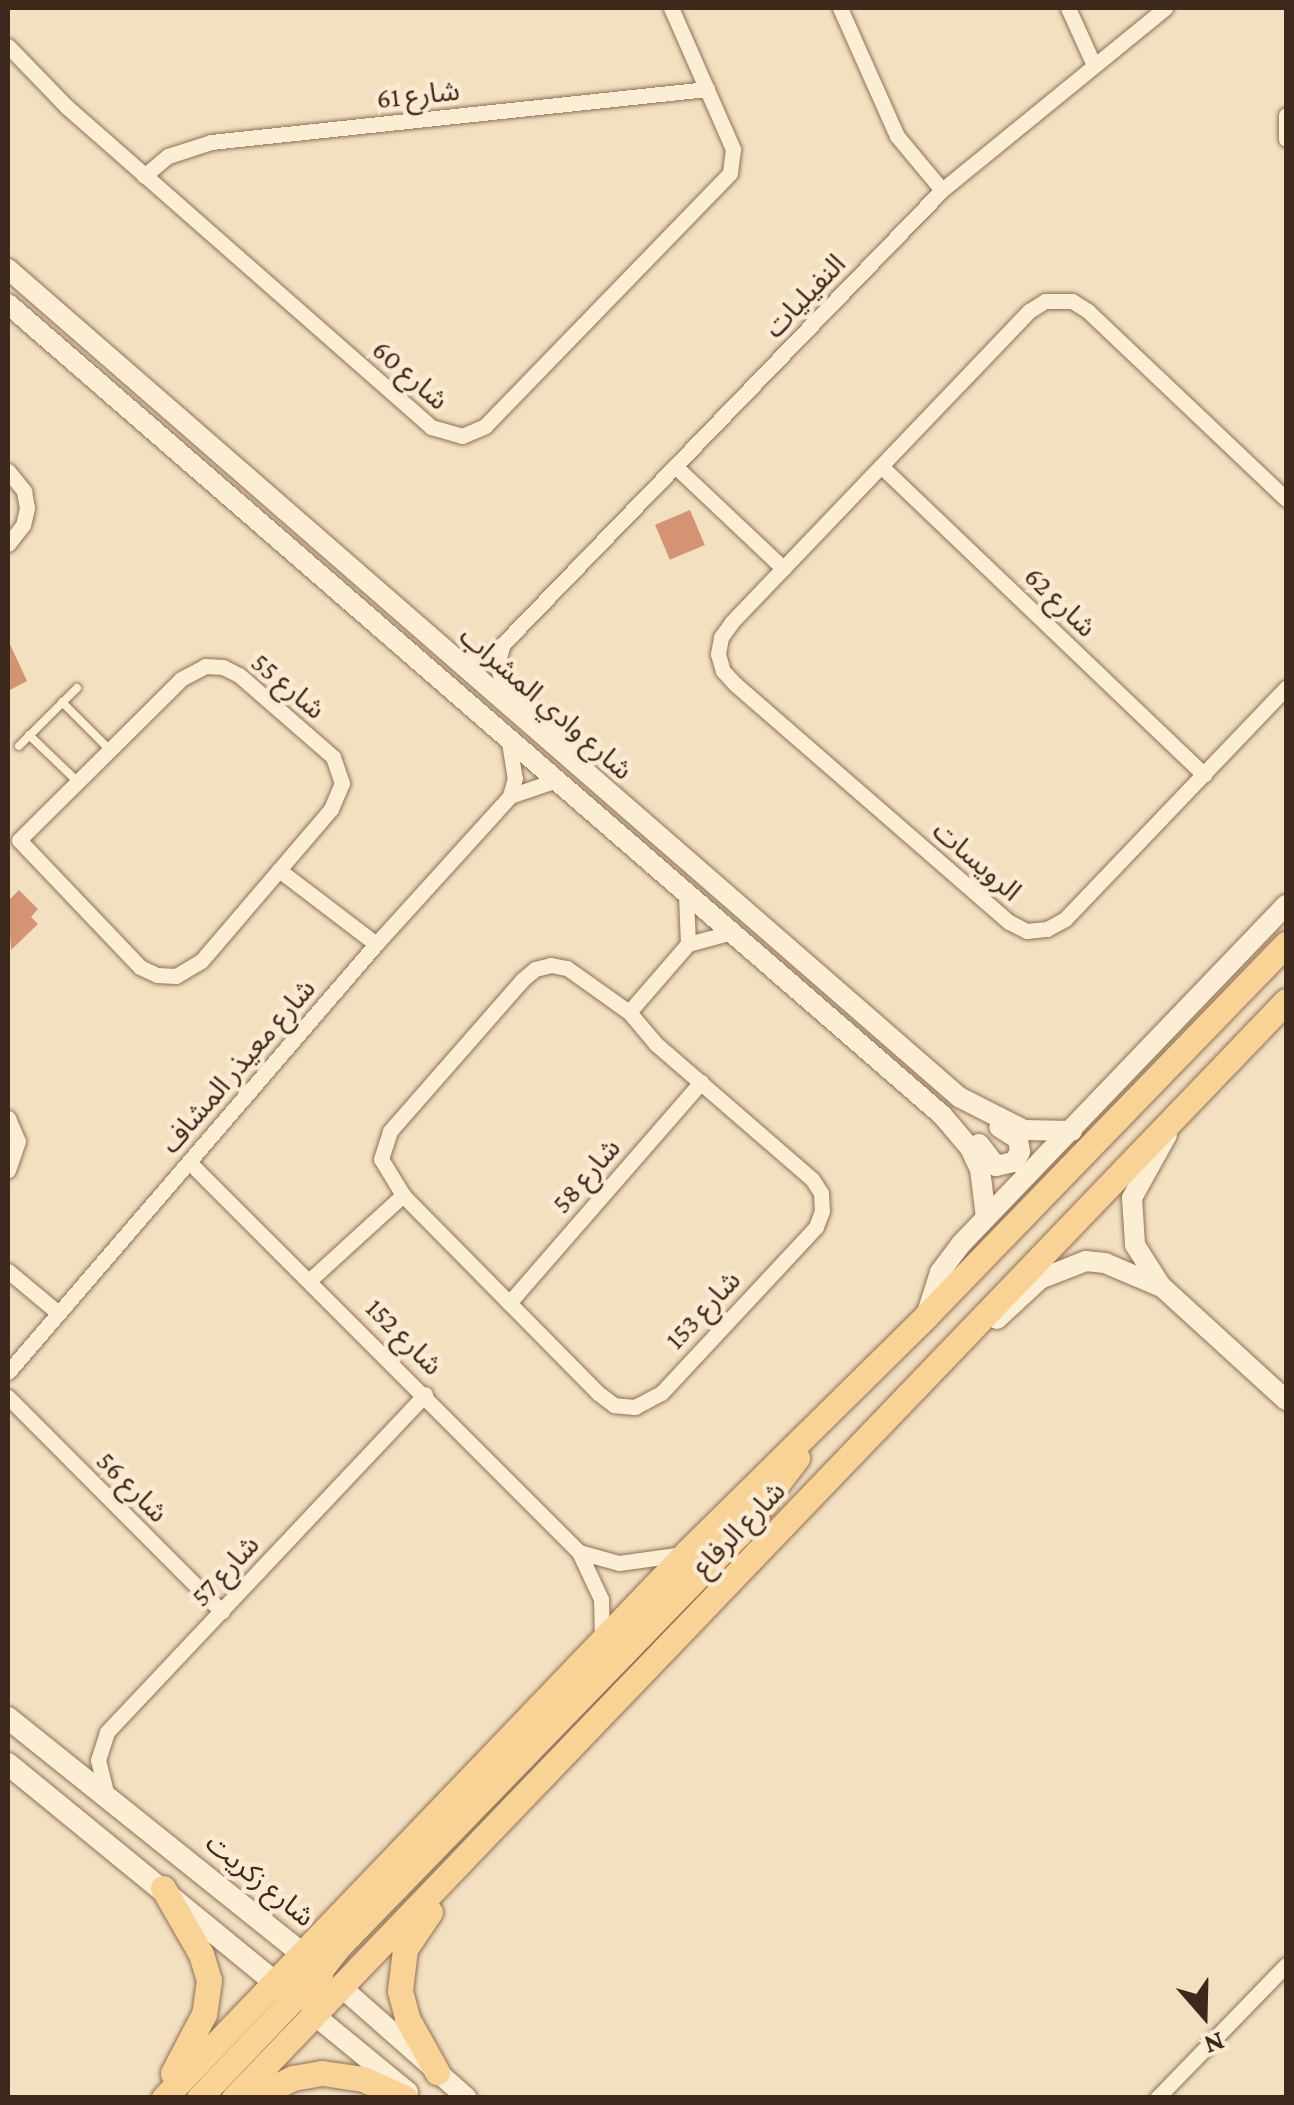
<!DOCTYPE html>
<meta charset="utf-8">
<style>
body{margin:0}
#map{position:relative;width:1294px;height:2105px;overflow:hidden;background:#f2e0c1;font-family:"Crimson Pro","Noto Sans Arabic",serif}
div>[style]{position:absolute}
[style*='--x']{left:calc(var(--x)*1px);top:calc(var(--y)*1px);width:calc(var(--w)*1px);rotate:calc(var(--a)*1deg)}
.building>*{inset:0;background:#d49473;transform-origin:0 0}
.roads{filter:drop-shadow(0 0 2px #8e7056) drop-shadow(0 0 2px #8e7056)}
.service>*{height:8px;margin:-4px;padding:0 4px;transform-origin:4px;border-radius:4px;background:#fcedd5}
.minor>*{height:15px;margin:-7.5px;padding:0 7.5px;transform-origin:7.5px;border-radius:7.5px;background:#fcedd5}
.tertiary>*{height:20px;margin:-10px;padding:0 10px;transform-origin:10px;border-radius:10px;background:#fcedd5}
.secondary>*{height:22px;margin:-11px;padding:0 11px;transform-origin:11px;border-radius:11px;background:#fcedd5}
.primary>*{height:25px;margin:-12.5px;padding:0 12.5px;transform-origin:12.5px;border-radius:12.5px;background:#f9d295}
span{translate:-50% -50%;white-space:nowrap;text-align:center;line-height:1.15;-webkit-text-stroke:9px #f9ead1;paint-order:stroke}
.street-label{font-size:28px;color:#3c291c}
.frame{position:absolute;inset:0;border:10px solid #3c291c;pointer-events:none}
.north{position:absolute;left:1154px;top:1965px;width:100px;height:100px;-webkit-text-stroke:8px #f9ead1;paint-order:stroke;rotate:160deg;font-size:28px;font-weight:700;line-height:40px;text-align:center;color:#3c291c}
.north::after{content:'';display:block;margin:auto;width:35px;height:45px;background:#3c291c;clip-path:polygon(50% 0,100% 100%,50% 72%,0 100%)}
</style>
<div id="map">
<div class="building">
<i style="left:690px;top:510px;width:38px;height:38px;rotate:67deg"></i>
<i style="clip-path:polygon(8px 640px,27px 681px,8px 691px)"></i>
<i style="clip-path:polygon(19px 890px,38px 909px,31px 917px,38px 924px,11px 950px,8px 901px)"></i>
</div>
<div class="roads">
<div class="service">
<i style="--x:62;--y:702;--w:68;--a:45"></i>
<i style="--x:29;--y:735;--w:68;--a:43.8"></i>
<i style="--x:19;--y:746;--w:82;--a:-45"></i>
</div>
<div class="minor">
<i style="--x:840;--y:8;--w:140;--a:66"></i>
<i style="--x:897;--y:136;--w:70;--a:50.2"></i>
<i style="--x:1068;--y:8;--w:60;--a:65.6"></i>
<i style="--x:8;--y:46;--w:85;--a:46"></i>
<i style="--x:67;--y:107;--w:485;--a:41.3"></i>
<i style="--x:431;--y:427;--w:32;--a:16"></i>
<i style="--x:462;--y:436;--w:25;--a:-23"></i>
<i style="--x:485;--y:426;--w:352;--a:-45.9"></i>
<i style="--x:730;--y:173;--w:24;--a:-83"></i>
<i style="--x:733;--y:149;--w:154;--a:-113.7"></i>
<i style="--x:1286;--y:115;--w:24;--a:90"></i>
<i style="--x:144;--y:176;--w:31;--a:-40"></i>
<i style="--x:168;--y:156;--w:45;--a:-18"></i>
<i style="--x:211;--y:142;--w:499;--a:-6.1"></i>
<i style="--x:675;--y:466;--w:149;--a:43.4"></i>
<i style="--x:881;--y:466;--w:447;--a:43.7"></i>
<i style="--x:8;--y:471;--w:26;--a:51"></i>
<i style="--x:24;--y:491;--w:17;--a:80"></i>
<i style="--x:27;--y:508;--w:17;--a:103"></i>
<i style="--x:23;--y:525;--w:24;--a:128"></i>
<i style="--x:1286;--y:499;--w:273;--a:-136.5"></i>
<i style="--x:1088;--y:311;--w:19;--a:-148"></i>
<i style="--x:1072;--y:301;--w:27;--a:180"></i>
<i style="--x:1045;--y:301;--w:19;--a:148"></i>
<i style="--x:1029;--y:311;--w:430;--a:133.7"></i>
<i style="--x:732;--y:622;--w:19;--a:126"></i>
<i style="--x:721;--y:637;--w:17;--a:100"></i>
<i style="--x:718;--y:654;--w:18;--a:74"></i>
<i style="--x:723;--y:671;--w:18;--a:47"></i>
<i style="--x:735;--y:684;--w:363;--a:41"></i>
<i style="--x:1009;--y:922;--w:20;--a:27"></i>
<i style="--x:1027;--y:931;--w:20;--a:-6"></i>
<i style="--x:1047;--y:929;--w:21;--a:-29"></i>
<i style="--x:1065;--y:919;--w:320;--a:-46.3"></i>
<i style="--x:503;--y:644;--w:21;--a:107"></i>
<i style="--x:497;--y:664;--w:16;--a:75"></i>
<i style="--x:501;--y:679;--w:80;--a:41.5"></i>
<i style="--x:561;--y:732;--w:33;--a:67"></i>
<i style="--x:456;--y:662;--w:34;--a:-12"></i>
<i style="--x:489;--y:655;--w:18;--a:-38"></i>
<i style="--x:503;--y:644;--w:632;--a:-45.96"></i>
<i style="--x:942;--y:190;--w:288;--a:-39.2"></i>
<i style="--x:205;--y:666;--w:18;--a:3"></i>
<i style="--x:223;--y:667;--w:18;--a:27"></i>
<i style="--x:239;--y:675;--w:125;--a:41.1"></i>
<i style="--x:333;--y:757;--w:28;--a:71"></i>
<i style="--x:342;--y:783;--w:28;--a:113"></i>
<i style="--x:331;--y:809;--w:200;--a:130.5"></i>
<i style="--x:201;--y:961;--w:29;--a:149"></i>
<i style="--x:176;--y:976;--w:19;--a:-177"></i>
<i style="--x:157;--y:975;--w:19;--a:-155"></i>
<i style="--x:140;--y:967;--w:175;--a:-133.6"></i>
<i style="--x:19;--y:840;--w:228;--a:-44.8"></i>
<i style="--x:181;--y:679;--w:27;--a:-28"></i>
<i style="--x:509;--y:742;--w:36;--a:81"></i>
<i style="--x:515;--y:778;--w:19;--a:106"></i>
<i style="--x:279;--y:870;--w:122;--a:37.3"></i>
<i style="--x:686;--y:895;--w:49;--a:87.7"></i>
<i style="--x:551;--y:965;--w:16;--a:11"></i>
<i style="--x:567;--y:968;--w:76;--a:35.4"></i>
<i style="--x:629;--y:1012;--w:42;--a:49.8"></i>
<i style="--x:656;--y:1044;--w:206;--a:40.9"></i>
<i style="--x:812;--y:1179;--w:17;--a:57"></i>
<i style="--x:821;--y:1193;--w:18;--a:87"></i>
<i style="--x:822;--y:1211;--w:17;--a:111"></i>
<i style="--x:816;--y:1227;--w:227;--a:133"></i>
<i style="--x:661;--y:1393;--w:30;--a:152"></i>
<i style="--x:635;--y:1407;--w:21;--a:-175"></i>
<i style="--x:614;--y:1405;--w:20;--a:-143"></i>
<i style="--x:598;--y:1393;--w:278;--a:-134.6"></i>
<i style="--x:403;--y:1195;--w:42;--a:-121.4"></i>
<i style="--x:381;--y:1159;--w:29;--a:-72"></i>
<i style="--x:390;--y:1131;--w:201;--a:-48.8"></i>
<i style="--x:522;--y:980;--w:17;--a:-40"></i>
<i style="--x:535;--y:969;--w:16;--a:-14"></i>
<i style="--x:629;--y:1012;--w:90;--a:-49.1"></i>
<i style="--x:688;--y:944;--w:42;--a:-15"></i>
<i style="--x:8;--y:1118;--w:25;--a:67"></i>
<i style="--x:18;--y:1141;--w:31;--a:109"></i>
<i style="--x:189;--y:1162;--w:552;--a:45"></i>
<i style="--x:579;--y:1552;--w:52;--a:64.9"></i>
<i style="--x:601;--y:1599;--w:41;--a:88.6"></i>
<i style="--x:8;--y:1271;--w:64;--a:39.9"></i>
<i style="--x:311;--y:1279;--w:125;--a:-42.4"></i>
<i style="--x:509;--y:1303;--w:293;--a:-49"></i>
<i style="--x:8;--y:1372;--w:564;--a:-49.31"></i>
<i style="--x:376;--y:944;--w:200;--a:-47.8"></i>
<i style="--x:510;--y:796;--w:46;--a:-18.8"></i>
<i style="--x:8;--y:1397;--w:303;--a:45.1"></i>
<i style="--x:579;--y:1552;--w:41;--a:15.4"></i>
<i style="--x:619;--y:1563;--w:65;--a:-8"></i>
<i style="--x:107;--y:1796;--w:37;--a:-104"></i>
<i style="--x:98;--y:1760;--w:29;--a:-72"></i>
<i style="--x:107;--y:1732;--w:464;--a:-46.7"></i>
<i style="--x:1157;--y:2098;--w:185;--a:-45.9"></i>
</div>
<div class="tertiary">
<i style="--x:8;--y:269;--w:1261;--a:41.04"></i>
<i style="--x:959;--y:1097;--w:73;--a:26.9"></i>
<i style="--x:1024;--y:1130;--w:48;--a:1.2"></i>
<i style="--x:8;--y:304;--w:1237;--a:40.97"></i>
<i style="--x:942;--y:1115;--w:43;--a:49.7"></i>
<i style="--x:970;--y:1148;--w:23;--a:65"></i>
<i style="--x:980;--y:1169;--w:49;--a:83"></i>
<i style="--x:1167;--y:1135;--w:72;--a:119.1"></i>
<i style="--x:1132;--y:1198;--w:47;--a:86.3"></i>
<i style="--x:1135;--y:1245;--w:49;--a:57.6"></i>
<i style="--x:1161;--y:1286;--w:169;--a:42.4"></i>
<i style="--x:979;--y:1144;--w:28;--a:52"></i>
<i style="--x:996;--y:1166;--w:18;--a:-13"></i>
<i style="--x:1014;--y:1162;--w:12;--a:-59"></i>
<i style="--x:1020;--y:1152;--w:13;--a:-99"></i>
<i style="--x:1018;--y:1139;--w:22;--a:-148"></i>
<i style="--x:926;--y:1316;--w:46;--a:-72.3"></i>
<i style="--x:940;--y:1272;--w:35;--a:-53"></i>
<i style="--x:961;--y:1244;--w:470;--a:-46.2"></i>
<i style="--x:997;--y:1319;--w:59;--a:-42.9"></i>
<i style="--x:1040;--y:1279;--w:49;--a:-21.4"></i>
<i style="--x:1086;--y:1261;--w:19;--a:6"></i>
<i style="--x:1105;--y:1263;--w:59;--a:23.1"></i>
<i style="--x:340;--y:1986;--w:169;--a:41.4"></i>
<i style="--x:313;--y:2014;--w:123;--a:39.4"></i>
</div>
<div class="secondary">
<i style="--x:8;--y:1718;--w:393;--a:38.7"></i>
<i style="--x:8;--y:1764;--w:360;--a:39.3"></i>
</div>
<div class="primary">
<i style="--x:163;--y:1888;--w:76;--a:60.1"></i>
<i style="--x:201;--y:1954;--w:27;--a:73"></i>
<i style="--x:209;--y:1980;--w:34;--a:98"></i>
<i style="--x:204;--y:2014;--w:67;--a:117.7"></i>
<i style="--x:430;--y:1912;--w:45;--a:124"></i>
<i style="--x:405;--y:1949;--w:42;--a:96.8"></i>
<i style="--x:400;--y:1991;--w:28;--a:75"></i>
<i style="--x:407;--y:2018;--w:62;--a:60.9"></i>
<i style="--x:313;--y:2014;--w:46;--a:-79.9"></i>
<i style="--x:321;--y:1969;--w:31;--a:-52"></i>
<i style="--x:340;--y:1945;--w:573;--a:-45.85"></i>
<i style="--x:739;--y:1534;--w:96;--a:-52.7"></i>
<i style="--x:164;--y:2098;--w:755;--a:-46.23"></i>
<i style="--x:686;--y:1553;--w:337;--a:-44.6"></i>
<i style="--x:926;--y:1316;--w:518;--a:-45.94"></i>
<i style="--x:199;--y:2098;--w:148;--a:-46.4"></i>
<i style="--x:301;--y:1991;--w:22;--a:-72"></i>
<i style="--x:234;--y:2098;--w:1520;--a:-46.2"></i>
<i style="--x:252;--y:2098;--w:46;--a:-26"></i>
<i style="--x:293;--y:2078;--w:29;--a:-10"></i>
<i style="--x:322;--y:2073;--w:41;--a:8.3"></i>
<i style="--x:363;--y:2079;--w:46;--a:24.3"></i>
</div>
</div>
<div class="street-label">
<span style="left:418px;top:95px;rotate:-6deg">شارع 61</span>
<span style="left:805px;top:296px;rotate:-46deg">النفيليات</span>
<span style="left:410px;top:375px;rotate:41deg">شارع 60</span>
<span style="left:1060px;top:602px;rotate:44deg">شارع 62</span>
<span style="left:288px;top:686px;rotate:40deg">شارع 55</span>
<span style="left:546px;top:703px;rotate:41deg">شارع وادي المشراب</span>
<span style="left:977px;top:861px;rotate:41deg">الرويسات</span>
<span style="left:238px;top:1066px;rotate:-49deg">شارع معيذر المشاف</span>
<span style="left:586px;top:1176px;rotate:-49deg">شارع 58</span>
<span style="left:703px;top:1310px;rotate:-47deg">شارع 153</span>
<span style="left:404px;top:1337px;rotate:45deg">شارع 152</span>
<span style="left:132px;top:1487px;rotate:45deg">شارع 56</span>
<span style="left:739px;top:1529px;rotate:-46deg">شارع الرفاع</span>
<span style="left:225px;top:1571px;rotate:-47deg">شارع 57</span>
<span style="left:260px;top:1880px;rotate:39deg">شارع زكريت</span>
</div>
<div class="frame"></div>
<div class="north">N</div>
</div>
